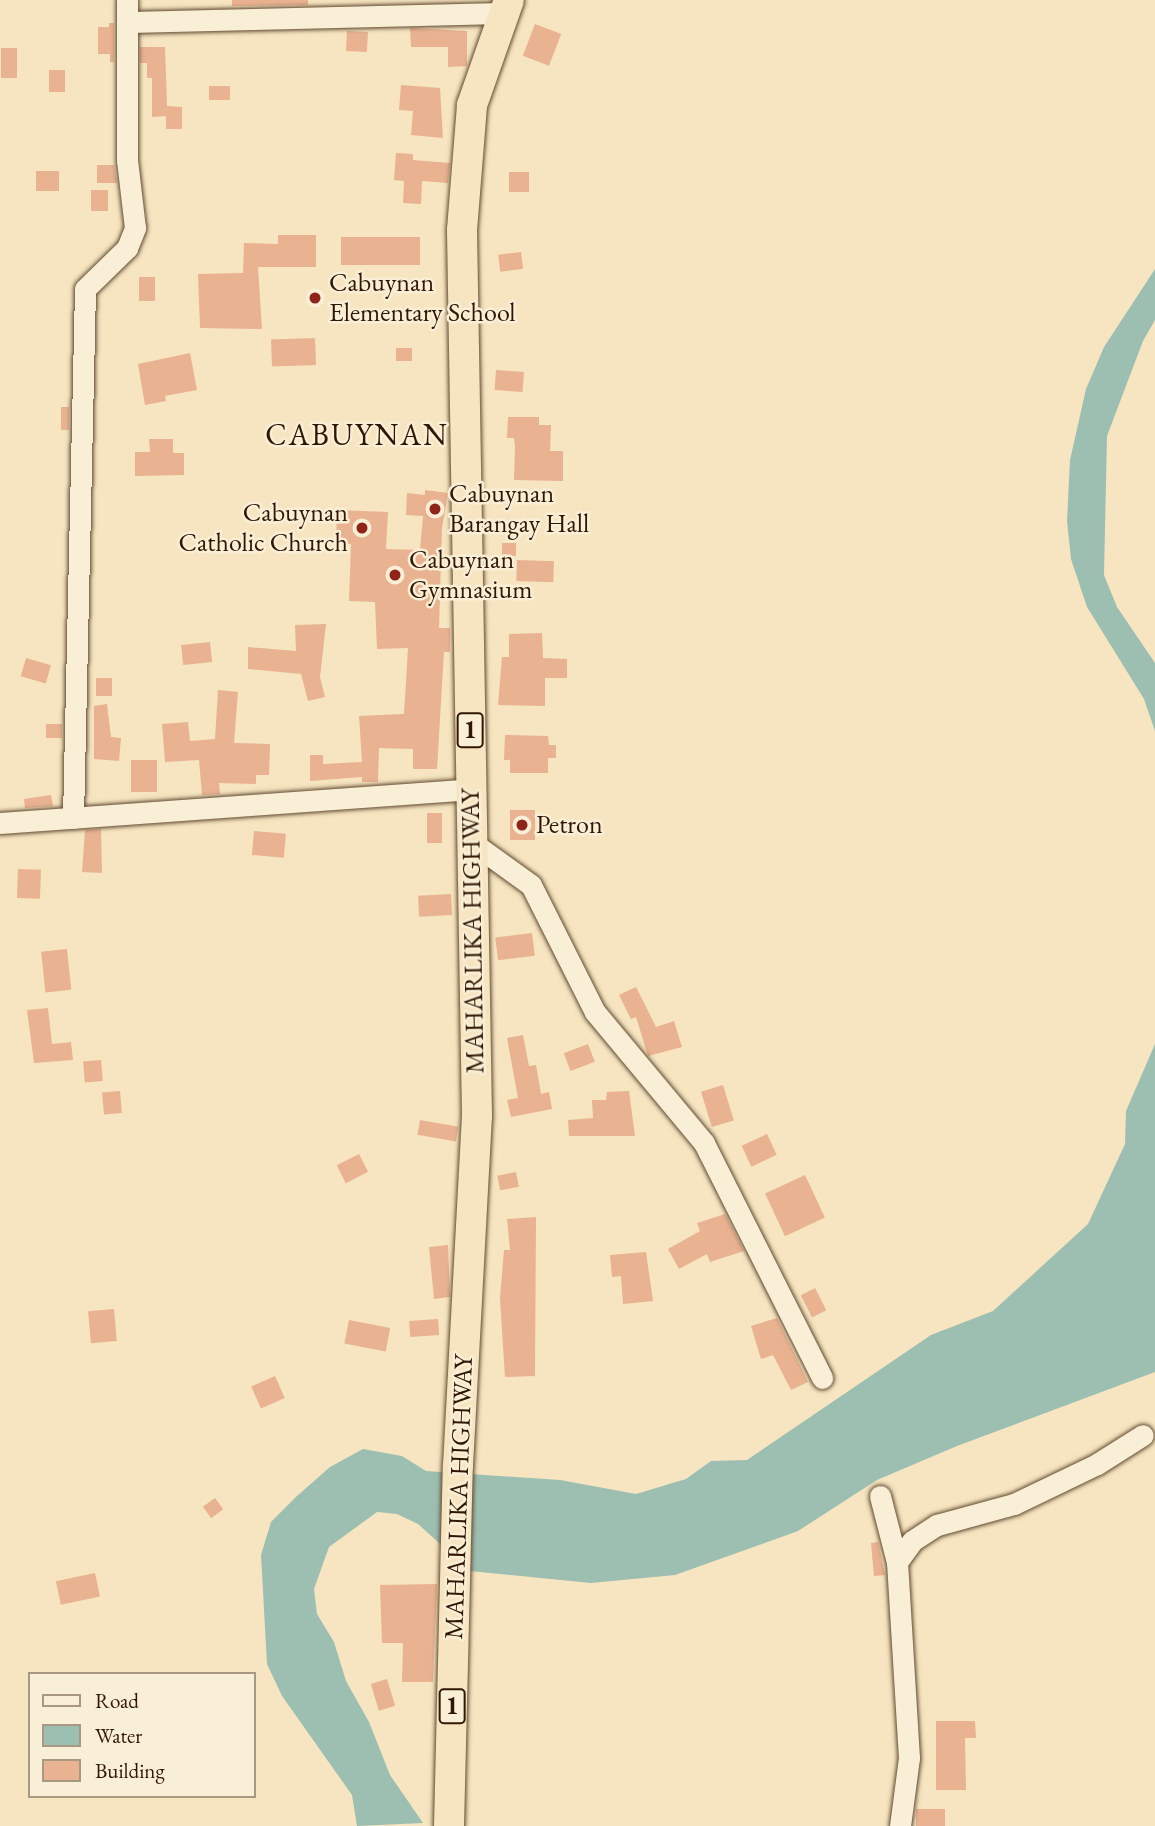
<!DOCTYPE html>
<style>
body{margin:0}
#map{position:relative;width:1155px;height:1826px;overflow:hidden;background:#f6e5c0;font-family:"EB Garamond",serif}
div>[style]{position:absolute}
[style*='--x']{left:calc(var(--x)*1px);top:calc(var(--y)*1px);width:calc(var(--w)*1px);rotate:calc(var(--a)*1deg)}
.water>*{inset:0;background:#9dbfb2}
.building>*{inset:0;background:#e9b291;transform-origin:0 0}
.roads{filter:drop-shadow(0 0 2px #624a32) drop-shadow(0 0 2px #624a32)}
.minor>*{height:21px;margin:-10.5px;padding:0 10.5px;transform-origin:10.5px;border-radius:10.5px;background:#f9eed6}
.highway>*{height:30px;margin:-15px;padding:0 15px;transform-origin:15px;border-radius:15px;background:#f6e5c0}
.dots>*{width:19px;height:19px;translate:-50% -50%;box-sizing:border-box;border:4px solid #f9eed6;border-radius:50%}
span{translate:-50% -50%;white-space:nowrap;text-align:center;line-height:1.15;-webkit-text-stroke:5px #f9eed6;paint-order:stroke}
.shield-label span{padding:2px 5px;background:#f9eed6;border:2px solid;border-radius:5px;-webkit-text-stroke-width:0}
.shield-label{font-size:24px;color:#301703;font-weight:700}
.poi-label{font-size:26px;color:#301703}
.left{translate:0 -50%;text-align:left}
.right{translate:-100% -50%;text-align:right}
.street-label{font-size:26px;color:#301703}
.quarter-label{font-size:30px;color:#301703;letter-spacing:2px}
.legend{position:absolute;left:28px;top:1672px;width:228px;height:126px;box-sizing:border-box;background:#f9eed6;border:2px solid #a99882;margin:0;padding:9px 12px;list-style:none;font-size:21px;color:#301703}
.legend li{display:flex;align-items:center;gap:14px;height:35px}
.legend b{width:35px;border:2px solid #a99882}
</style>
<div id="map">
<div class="water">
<i style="clip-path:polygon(1155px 269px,1155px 320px,1143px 341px,1107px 436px,1104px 575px,1117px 607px,1155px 663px,1155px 731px,1144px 699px,1087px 607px,1071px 559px,1067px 521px,1070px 460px,1086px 389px,1104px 347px)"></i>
<i style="clip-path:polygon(1155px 1044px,1155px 1372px,957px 1446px,877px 1480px,798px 1531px,675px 1575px,591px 1583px,470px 1571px,418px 1524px,397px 1514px,377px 1512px,329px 1547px,314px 1589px,317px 1614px,334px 1642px,346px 1681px,369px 1722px,390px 1775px,423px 1823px,357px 1826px,352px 1795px,282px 1696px,267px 1664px,261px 1555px,271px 1522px,297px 1496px,330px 1467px,363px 1449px,402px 1456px,426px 1471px,560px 1480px,636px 1494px,686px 1479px,711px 1461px,747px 1460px,931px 1335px,993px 1311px,1088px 1224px,1125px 1144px,1126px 1111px)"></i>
</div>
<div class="building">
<i style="clip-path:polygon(232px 0,308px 0,308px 5px,232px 6px)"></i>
<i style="clip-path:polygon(109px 23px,114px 23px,114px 62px,110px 62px,110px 54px,98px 54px,98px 27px,109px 27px)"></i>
<i style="left:535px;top:24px;width:28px;height:34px;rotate:21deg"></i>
<i style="clip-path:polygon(410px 28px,467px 31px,467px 66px,448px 67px,448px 47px,411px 47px)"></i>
<i style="left:347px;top:31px;width:21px;height:20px;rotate:3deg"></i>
<i style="clip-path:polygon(140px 47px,165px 47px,167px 106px,182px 107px,182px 129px,166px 129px,166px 116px,152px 117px,152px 78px,147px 78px,147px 63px,140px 63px)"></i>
<i style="left:1px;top:48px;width:16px;height:30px"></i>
<i style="left:49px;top:70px;width:16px;height:22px"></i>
<i style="clip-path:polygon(401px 85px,440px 88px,443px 138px,411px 135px,413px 111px,399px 110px)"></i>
<i style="left:209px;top:86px;width:21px;height:14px"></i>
<i style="clip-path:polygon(396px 153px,413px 154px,413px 160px,450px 163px,448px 183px,422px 181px,421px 204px,403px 203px,404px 181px,394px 180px)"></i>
<i style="clip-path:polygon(97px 165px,114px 165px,117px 183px,97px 183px)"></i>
<i style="left:59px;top:171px;width:20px;height:23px;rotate:90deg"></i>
<i style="left:509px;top:172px;width:20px;height:20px"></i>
<i style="left:108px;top:190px;width:21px;height:17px;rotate:90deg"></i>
<i style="clip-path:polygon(278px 235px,316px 235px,316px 267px,258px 267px,262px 329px,200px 328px,198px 274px,243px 273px,244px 243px,278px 244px)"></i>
<i style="left:341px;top:237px;width:79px;height:28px"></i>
<i style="left:521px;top:252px;width:17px;height:23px;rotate:83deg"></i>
<i style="left:139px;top:277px;width:16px;height:24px"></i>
<i style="left:315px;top:338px;width:27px;height:44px;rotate:88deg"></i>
<i style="left:396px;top:348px;width:16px;height:13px"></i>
<i style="clip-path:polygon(190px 353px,197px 390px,165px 396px,166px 401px,145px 405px,138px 364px)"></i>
<i style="left:496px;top:370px;width:28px;height:20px;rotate:4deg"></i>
<i style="left:61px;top:407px;width:8px;height:23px"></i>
<i style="clip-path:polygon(508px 417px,539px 417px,539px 425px,551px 425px,550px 451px,563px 451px,563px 481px,514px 480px,515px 446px,514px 438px,507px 438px)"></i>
<i style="clip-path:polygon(149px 439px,173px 439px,173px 453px,184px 453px,184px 475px,135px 476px,135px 452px,150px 452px)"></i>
<i style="clip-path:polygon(425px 490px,448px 493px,442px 528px,439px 628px,450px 628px,450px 652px,444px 652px,437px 769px,413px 769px,413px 749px,379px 748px,378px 782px,362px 782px,362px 777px,310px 781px,310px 755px,323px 755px,323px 764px,362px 762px,359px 716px,404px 714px,408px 648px,377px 649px,375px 602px,349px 601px,351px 544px,336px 544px,337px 510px,388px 512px,386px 549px,420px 550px,423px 516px,406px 515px,407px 493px,425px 495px)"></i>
<i style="left:502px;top:543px;width:14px;height:13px"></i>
<i style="left:517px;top:560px;width:37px;height:21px;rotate:2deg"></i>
<i style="clip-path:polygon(326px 624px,320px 677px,325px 697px,308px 701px,301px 674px,248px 669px,248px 647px,296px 651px,295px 625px)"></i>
<i style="clip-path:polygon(542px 633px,543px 658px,567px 659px,567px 678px,545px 678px,545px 706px,498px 705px,502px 657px,509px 657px,509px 634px)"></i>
<i style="left:210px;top:642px;width:20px;height:29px;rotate:84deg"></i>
<i style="left:26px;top:658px;width:26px;height:19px;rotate:16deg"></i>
<i style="left:96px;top:678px;width:16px;height:18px"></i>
<i style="clip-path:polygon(218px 690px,238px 692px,234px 743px,270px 744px,269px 775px,256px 775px,256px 784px,219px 783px,220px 794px,202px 795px,199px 760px,165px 762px,162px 724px,188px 722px,190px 741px,215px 739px)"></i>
<i style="clip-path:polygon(107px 704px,111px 737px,121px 738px,119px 761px,94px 759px,94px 706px)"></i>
<i style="left:46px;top:724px;width:16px;height:14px"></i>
<i style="clip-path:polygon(505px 735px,548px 736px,549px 745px,556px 745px,556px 758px,548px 758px,548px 773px,510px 773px,510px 760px,504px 760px)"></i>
<i style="left:131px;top:760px;width:26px;height:32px"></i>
<i style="clip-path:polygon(51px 795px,53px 806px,25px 808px,24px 799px)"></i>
<i style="left:510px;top:810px;width:25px;height:30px"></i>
<i style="left:427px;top:813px;width:15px;height:30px"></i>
<i style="clip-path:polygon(101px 829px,102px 873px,82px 872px,85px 830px)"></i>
<i style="left:254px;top:831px;width:32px;height:24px;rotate:5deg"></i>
<i style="left:18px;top:869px;width:23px;height:29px;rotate:2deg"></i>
<i style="left:451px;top:894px;width:21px;height:33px;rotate:87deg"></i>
<i style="left:532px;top:933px;width:23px;height:37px;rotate:83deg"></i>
<i style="left:67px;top:949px;width:41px;height:26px;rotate:84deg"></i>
<i style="clip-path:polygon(636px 987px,656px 1027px,674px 1021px,682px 1047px,648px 1056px,636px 1017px,631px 1019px,619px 995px)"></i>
<i style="clip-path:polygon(48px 1008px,52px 1044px,71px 1042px,73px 1060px,34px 1063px,27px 1010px)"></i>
<i style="clip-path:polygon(523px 1035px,529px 1066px,536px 1065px,541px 1094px,549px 1092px,552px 1109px,511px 1117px,507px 1100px,518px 1098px,507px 1038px)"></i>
<i style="left:588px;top:1044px;width:19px;height:26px;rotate:69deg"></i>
<i style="left:101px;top:1060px;width:21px;height:18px;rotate:85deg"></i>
<i style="left:723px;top:1085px;width:37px;height:23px;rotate:73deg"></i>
<i style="left:120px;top:1091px;width:22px;height:18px;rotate:85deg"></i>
<i style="clip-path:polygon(629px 1091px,635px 1136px,569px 1136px,568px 1120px,593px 1118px,592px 1100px,606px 1100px,607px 1092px)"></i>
<i style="left:420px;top:1120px;width:39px;height:15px;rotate:10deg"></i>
<i style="left:767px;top:1134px;width:23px;height:28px;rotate:65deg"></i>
<i style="left:359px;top:1154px;width:20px;height:25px;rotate:63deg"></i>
<i style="left:516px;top:1172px;width:15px;height:19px;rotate:79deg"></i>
<i style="left:805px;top:1175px;width:47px;height:44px;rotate:65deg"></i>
<i style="clip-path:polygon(725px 1214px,744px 1251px,710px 1262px,707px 1254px,679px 1269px,668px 1249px,700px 1231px,697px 1223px)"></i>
<i style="clip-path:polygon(536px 1217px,535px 1376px,505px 1377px,500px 1298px,504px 1250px,510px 1250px,507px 1219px)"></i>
<i style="clip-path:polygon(448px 1245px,450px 1297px,434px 1299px,429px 1247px)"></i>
<i style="clip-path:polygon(646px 1252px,653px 1301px,623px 1304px,621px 1276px,612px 1277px,610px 1255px)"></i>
<i style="left:815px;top:1288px;width:25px;height:16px;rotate:63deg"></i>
<i style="left:114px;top:1309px;width:32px;height:26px;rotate:85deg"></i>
<i style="clip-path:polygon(777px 1318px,808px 1382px,791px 1390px,773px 1355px,761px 1359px,751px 1326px)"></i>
<i style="left:438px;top:1319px;width:16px;height:29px;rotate:86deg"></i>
<i style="left:349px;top:1320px;width:42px;height:24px;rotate:11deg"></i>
<i style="left:275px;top:1376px;width:24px;height:26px;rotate:66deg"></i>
<i style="left:215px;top:1498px;width:14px;height:15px;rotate:54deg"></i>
<i style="clip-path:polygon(878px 1542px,885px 1575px,874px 1576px,871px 1543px)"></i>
<i style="left:95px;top:1573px;width:24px;height:40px;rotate:78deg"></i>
<i style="clip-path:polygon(437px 1584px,433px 1682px,402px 1682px,403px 1643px,382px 1643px,380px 1585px)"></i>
<i style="left:387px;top:1679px;width:28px;height:17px;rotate:73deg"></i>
<i style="clip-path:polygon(936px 1721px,975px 1721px,976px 1738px,965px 1738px,966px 1790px,936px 1790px)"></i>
<i style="left:916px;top:1809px;width:29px;height:17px"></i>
</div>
<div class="roads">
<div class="minor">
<i style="--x:130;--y:22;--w:371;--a:-1.4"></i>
<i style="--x:73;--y:818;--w:529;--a:-88.7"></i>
<i style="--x:85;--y:289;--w:59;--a:-44.3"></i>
<i style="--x:127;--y:248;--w:22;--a:-68"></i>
<i style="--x:135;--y:228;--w:68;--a:-96.7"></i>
<i style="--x:127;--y:160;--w:160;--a:-90"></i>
<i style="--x:0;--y:823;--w:470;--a:-4.1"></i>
<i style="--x:470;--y:841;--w:75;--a:35.8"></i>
<i style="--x:531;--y:885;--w:142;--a:63.3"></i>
<i style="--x:595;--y:1012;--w:170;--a:50.2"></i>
<i style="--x:704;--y:1143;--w:263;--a:63.3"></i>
<i style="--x:880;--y:1496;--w:68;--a:75.6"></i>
<i style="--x:900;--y:1826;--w:69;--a:-82.5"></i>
<i style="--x:909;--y:1758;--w:196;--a:-93.5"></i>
<i style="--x:897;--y:1562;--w:26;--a:-54"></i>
<i style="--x:912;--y:1541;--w:30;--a:-33"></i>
<i style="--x:937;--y:1525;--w:80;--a:-15.3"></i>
<i style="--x:1014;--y:1504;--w:92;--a:-25.7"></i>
<i style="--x:1097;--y:1464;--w:54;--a:-32.2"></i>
</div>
<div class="highway">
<i style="--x:449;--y:1826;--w:360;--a:-88.6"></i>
<i style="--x:458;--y:1466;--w:351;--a:-86.9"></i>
<i style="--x:477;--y:1116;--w:886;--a:-90.97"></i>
<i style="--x:462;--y:230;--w:125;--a:-85.4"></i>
<i style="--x:472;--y:105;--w:111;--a:-70.6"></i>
</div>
</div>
<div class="dots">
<i style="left:315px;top:298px;background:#8f2418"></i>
<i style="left:435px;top:509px;background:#8f2418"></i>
<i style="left:362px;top:528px;background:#8f2418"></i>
<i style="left:395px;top:575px;background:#8f2418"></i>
<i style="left:522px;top:825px;background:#8f2418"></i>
</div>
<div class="shield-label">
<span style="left:470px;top:730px">1</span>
<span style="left:452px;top:1706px">1</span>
</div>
<div class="poi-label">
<span class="left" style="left:329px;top:298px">Cabuynan<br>Elementary School</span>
<span class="left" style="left:449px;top:509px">Cabuynan<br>Barangay Hall</span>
<span class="right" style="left:348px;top:528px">Cabuynan<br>Catholic Church</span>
<span class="left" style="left:409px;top:575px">Cabuynan<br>Gymnasium</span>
<span class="left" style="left:536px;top:825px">Petron</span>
</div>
<div class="street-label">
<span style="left:473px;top:931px;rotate:-91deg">MAHARLIKA HIGHWAY</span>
<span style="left:459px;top:1497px;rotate:-88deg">MAHARLIKA HIGHWAY</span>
</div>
<div class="quarter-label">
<span style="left:357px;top:435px">CABUYNAN</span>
</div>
<ul class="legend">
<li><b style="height:9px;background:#f9eed6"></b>Road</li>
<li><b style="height:19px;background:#9dbfb2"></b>Water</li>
<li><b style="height:19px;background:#e9b291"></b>Building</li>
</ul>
</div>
